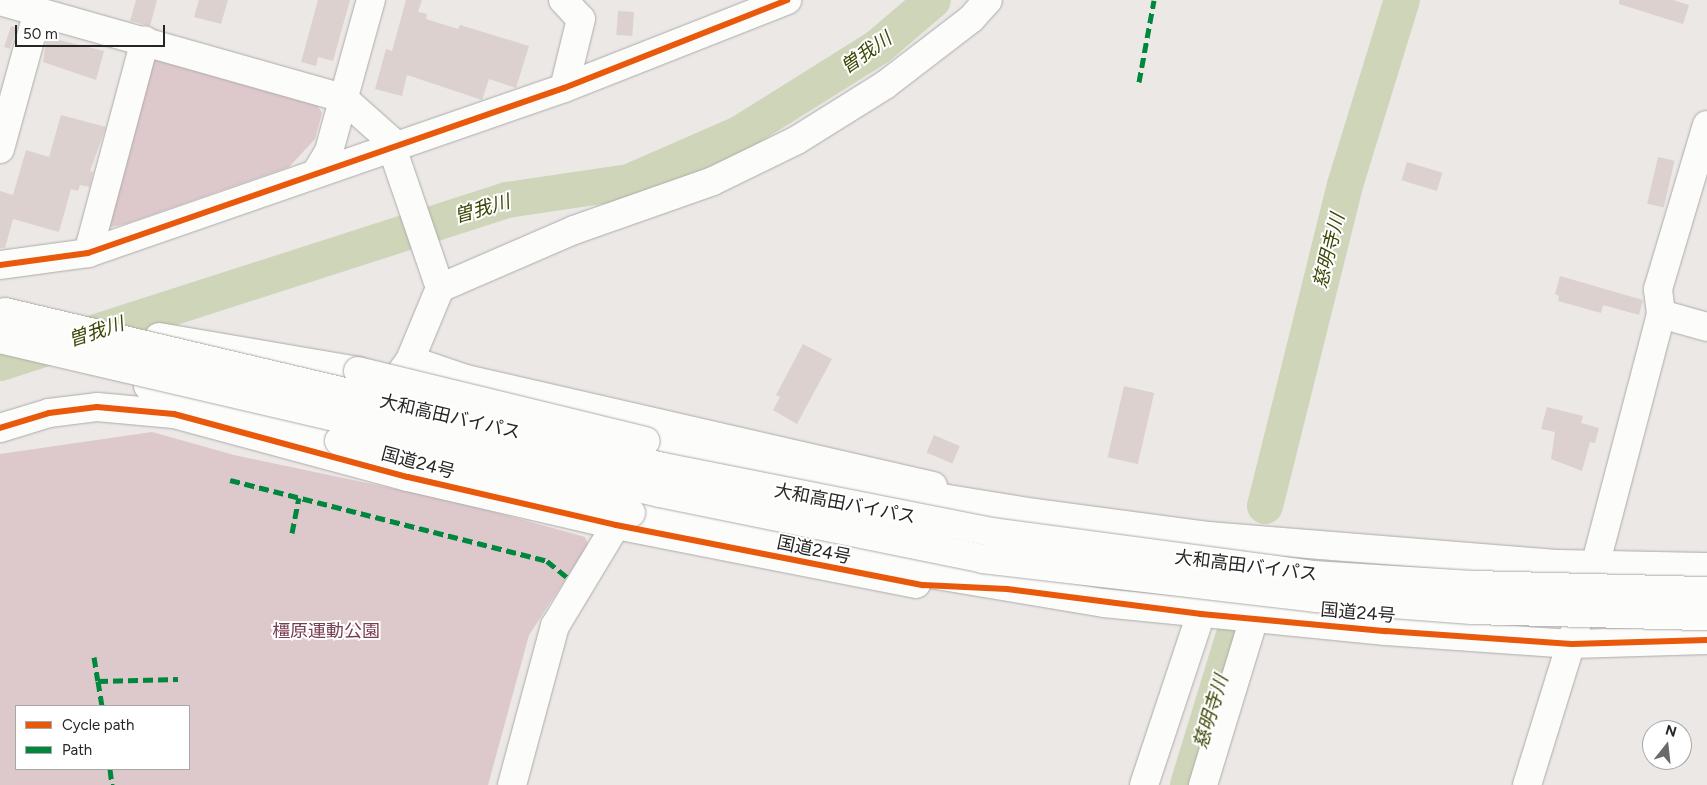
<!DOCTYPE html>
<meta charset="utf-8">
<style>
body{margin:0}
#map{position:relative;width:1707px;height:785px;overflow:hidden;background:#ebe8e6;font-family:Figtree,"Noto Sans JP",sans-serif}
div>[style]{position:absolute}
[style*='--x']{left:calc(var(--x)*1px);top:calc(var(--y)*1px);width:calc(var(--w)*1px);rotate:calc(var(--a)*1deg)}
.green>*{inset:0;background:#ddc8cc}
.river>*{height:36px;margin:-18px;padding:0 18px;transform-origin:18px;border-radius:18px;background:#ced5b8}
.building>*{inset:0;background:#dcd1cf;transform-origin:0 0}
.roads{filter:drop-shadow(0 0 1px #adabaa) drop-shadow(0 0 1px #adabaa)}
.minor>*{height:28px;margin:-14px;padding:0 14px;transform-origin:14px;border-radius:14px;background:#fcfcfb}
.highway>*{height:28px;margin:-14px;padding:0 14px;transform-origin:14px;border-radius:14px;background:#fcfcfb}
.bridges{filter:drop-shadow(0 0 1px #adabaa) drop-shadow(0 0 1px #adabaa)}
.highway-bridge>*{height:28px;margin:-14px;padding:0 14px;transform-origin:14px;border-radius:14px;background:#fcfcfb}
.quiet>*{height:5px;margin-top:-2.5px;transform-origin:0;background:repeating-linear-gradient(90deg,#00873e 0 10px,transparent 0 15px)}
.cycleway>*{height:6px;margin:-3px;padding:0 3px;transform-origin:3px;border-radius:3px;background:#e8590c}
span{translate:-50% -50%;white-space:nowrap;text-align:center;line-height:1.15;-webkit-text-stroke:4px #fff;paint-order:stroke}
.street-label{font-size:18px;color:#282625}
.park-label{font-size:18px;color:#793d51}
.water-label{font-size:19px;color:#3c4905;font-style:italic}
.legend{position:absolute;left:15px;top:705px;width:175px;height:65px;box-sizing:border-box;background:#fff;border:1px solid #a9a8a8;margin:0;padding:6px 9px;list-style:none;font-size:15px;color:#282625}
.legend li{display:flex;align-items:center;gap:10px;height:25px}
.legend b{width:25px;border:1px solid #a9a8a8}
.north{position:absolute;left:1642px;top:720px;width:50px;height:50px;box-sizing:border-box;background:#fff;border:1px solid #a9a8a8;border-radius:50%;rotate:16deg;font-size:14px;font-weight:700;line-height:20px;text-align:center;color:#282625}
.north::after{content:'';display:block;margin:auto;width:18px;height:22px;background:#6c6a69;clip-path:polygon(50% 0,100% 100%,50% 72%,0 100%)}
.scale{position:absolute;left:15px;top:25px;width:150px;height:22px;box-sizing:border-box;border:2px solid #282625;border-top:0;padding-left:6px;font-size:15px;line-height:18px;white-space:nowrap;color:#282625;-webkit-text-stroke:4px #fff;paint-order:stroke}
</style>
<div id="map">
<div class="green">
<i style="clip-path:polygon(160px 57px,314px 99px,322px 113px,315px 139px,289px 167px,125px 224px,101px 229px,146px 64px)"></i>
<i style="clip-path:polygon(evenodd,152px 432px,234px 455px,462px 503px,585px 537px,588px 545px,529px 635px,488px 785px,0 785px,0 454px,152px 432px,16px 706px,189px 706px,189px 769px,16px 769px,16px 706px)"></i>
</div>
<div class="river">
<i style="--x:0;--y:363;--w:533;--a:-17.82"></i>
<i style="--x:507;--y:200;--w:123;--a:-8.4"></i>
<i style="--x:629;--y:182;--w:120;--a:-23.6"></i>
<i style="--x:739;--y:134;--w:164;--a:-32"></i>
<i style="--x:878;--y:47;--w:72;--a:-40.5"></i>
<i style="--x:1265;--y:506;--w:331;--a:-76"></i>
<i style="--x:1345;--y:185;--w:194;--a:-72.9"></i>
<i style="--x:1188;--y:785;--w:154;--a:-73"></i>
</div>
<div class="building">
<i style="clip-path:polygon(136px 0,157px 0,150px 26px,130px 21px)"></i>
<i style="clip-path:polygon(199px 0,228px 0,221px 24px,194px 17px)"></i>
<i style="clip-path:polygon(318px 0,350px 0,333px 61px,318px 57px,316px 66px,301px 62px)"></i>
<i style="clip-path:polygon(406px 0,422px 0,418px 12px,427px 14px,426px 19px,458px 29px,460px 25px,529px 46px,516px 88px,489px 79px,482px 100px,407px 75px,402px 96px,375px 89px,386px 49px,392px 51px)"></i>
<i style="clip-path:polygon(1619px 0,1673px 0,1689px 5px,1683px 24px,1619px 4px)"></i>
<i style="left:618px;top:11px;width:16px;height:24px;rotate:4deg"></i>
<i style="left:11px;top:26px;width:6px;height:22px;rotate:18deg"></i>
<i style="clip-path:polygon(47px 37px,104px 51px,96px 80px,43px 62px)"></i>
<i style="clip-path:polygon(61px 115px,106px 127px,90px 171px,93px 172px,90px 187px,80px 185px,78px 191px,71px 189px,59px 232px,13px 219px,5px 248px,0 248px,0 191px,13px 195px,26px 150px,49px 157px)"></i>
<i style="left:1658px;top:157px;width:17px;height:48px;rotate:13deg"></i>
<i style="left:1407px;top:162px;width:37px;height:19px;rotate:17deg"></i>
<i style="clip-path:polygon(1560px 276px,1643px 300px,1639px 315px,1603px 305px,1601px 313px,1558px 301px,1559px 296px,1555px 294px)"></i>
<i style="clip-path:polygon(803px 344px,832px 359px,797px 424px,773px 410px,780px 397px,776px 395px)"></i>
<i style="left:1124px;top:386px;width:31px;height:73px;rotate:13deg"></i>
<i style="clip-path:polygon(1547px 407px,1583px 416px,1581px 423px,1599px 428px,1595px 443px,1590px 442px,1582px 471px,1551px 459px,1555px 432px,1541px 429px)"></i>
<i style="left:934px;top:435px;width:28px;height:19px;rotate:23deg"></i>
</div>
<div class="roads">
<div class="minor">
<i style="--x:563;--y:0;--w:26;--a:47"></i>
<i style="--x:581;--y:19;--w:71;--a:103.8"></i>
<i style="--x:0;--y:1;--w:356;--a:15.8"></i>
<i style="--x:343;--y:98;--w:62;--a:41.7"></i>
<i style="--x:389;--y:139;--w:157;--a:71.1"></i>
<i style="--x:440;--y:288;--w:78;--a:112.6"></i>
<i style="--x:410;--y:360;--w:47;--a:125.4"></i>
<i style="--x:0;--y:149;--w:143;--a:-74.6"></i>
<i style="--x:316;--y:173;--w:26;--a:-59"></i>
<i style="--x:329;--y:151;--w:157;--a:-74.5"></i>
<i style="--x:88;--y:253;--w:220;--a:-75"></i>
<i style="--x:0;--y:265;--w:89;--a:-7.8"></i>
<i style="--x:88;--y:253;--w:504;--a:-19.12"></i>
<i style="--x:564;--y:88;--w:240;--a:-21.5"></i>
<i style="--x:440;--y:288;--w:146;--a:-23.4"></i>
<i style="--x:574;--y:230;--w:147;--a:-19.4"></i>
<i style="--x:713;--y:181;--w:93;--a:-26"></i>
<i style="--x:797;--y:140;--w:104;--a:-32"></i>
<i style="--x:885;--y:85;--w:108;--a:-37.5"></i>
<i style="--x:971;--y:19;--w:25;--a:-48"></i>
<i style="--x:1661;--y:314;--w:48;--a:15.8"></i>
<i style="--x:410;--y:360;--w:59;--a:18.7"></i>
<i style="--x:466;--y:379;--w:479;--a:12.9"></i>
<i style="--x:0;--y:428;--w:51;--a:-17"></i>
<i style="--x:49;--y:413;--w:48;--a:-7.1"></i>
<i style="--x:97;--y:407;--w:77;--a:5.2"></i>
<i style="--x:174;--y:414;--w:242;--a:15.1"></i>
<i style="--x:408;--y:477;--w:213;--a:13"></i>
<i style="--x:616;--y:525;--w:306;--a:11.1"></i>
<i style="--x:512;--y:785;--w:165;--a:-74.9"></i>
<i style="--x:555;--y:626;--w:118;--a:-58.9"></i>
<i style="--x:1144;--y:785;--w:180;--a:-71.6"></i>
<i style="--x:1203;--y:785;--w:175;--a:-73"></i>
<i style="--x:1527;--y:785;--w:229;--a:-72.8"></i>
<i style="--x:1595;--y:566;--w:260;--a:-75.3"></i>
<i style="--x:1661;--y:314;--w:25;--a:-97"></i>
<i style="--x:1658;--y:289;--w:171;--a:-73.4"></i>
</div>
<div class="highway">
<i style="--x:159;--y:337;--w:202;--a:9.7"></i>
<i style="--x:148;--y:386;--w:199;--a:16.1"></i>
<i style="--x:646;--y:441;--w:220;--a:11.5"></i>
<i style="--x:862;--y:485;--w:175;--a:9.2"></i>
<i style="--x:1035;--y:513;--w:175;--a:7.6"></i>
<i style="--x:1208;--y:536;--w:352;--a:4.6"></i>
<i style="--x:1559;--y:564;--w:148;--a:1.2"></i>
<i style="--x:631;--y:513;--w:300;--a:11.5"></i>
<i style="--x:925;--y:573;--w:181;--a:9.5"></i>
<i style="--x:1104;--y:603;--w:283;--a:5.7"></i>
<i style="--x:1386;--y:631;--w:186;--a:4"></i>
<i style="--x:1572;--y:644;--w:135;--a:-1.7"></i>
</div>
</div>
<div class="bridges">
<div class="highway-bridge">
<i style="--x:5;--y:312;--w:676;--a:13.26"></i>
<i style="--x:663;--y:467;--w:334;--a:11.2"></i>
<i style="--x:991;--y:532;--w:325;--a:7.6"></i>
<i style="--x:1313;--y:575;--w:160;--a:3.6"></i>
<i style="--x:1473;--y:585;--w:234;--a:1.5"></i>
<i style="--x:0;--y:339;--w:678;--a:13.13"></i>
<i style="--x:660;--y:493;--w:330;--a:11.5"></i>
<i style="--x:983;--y:559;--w:334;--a:6.7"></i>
<i style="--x:1315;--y:598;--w:157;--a:4.4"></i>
<i style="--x:1472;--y:610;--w:235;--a:1.5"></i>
<i style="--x:358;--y:371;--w:296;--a:13.7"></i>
<i style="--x:339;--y:441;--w:110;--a:15.3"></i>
<i style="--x:445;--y:470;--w:191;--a:13"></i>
</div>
</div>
<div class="quiet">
<i style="--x:1139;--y:82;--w:83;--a:-79.6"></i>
<i style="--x:230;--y:480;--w:327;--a:14.3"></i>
<i style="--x:547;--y:561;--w:26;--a:39"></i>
<i style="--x:292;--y:533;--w:36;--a:-79"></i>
<i style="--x:94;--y:657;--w:24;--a:81"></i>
<i style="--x:98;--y:681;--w:80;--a:-1.4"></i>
<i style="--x:98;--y:681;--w:25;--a:81"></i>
<i style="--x:110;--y:769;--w:16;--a:83"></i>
</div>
<div class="cycleway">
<i style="--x:0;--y:265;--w:89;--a:-7.8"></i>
<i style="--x:88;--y:253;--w:504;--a:-19.12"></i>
<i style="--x:564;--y:88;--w:240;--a:-21.5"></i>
<i style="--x:0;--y:428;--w:51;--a:-17"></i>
<i style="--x:49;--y:413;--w:48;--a:-7.1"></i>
<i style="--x:97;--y:407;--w:77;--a:5.2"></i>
<i style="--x:174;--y:414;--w:242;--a:15.1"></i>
<i style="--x:408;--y:477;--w:213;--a:13"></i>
<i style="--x:616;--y:525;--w:313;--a:11.1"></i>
<i style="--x:923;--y:585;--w:84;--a:2.7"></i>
<i style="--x:1007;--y:589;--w:196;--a:7.3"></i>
<i style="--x:1201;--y:614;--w:186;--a:5.3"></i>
<i style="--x:1386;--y:631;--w:186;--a:4"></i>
<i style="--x:1572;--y:644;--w:135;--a:-1.7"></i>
</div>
<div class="street-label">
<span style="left:450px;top:417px;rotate:13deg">大和高田バイパス</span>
<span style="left:418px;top:463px;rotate:15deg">国道24号</span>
<span style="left:845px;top:504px;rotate:11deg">大和高田バイパス</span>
<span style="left:814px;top:550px;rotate:12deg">国道24号</span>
<span style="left:1246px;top:566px;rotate:7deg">大和高田バイパス</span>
<span style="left:1358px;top:613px;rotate:5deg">国道24号</span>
</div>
<div class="park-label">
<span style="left:326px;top:631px">橿原運動公園</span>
</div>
<div class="water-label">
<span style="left:866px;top:53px;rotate:-35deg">曽我川</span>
<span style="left:482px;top:209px;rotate:-16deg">曽我川</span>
<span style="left:1329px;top:251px;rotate:-76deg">慈明寺川</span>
<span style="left:96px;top:332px;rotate:-18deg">曽我川</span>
<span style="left:1211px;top:712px;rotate:-73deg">慈明寺川</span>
</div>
<ul class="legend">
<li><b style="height:6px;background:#e8590c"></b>Cycle path</li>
<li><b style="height:6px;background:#00873e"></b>Path</li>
</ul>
<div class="north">N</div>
<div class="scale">50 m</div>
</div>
